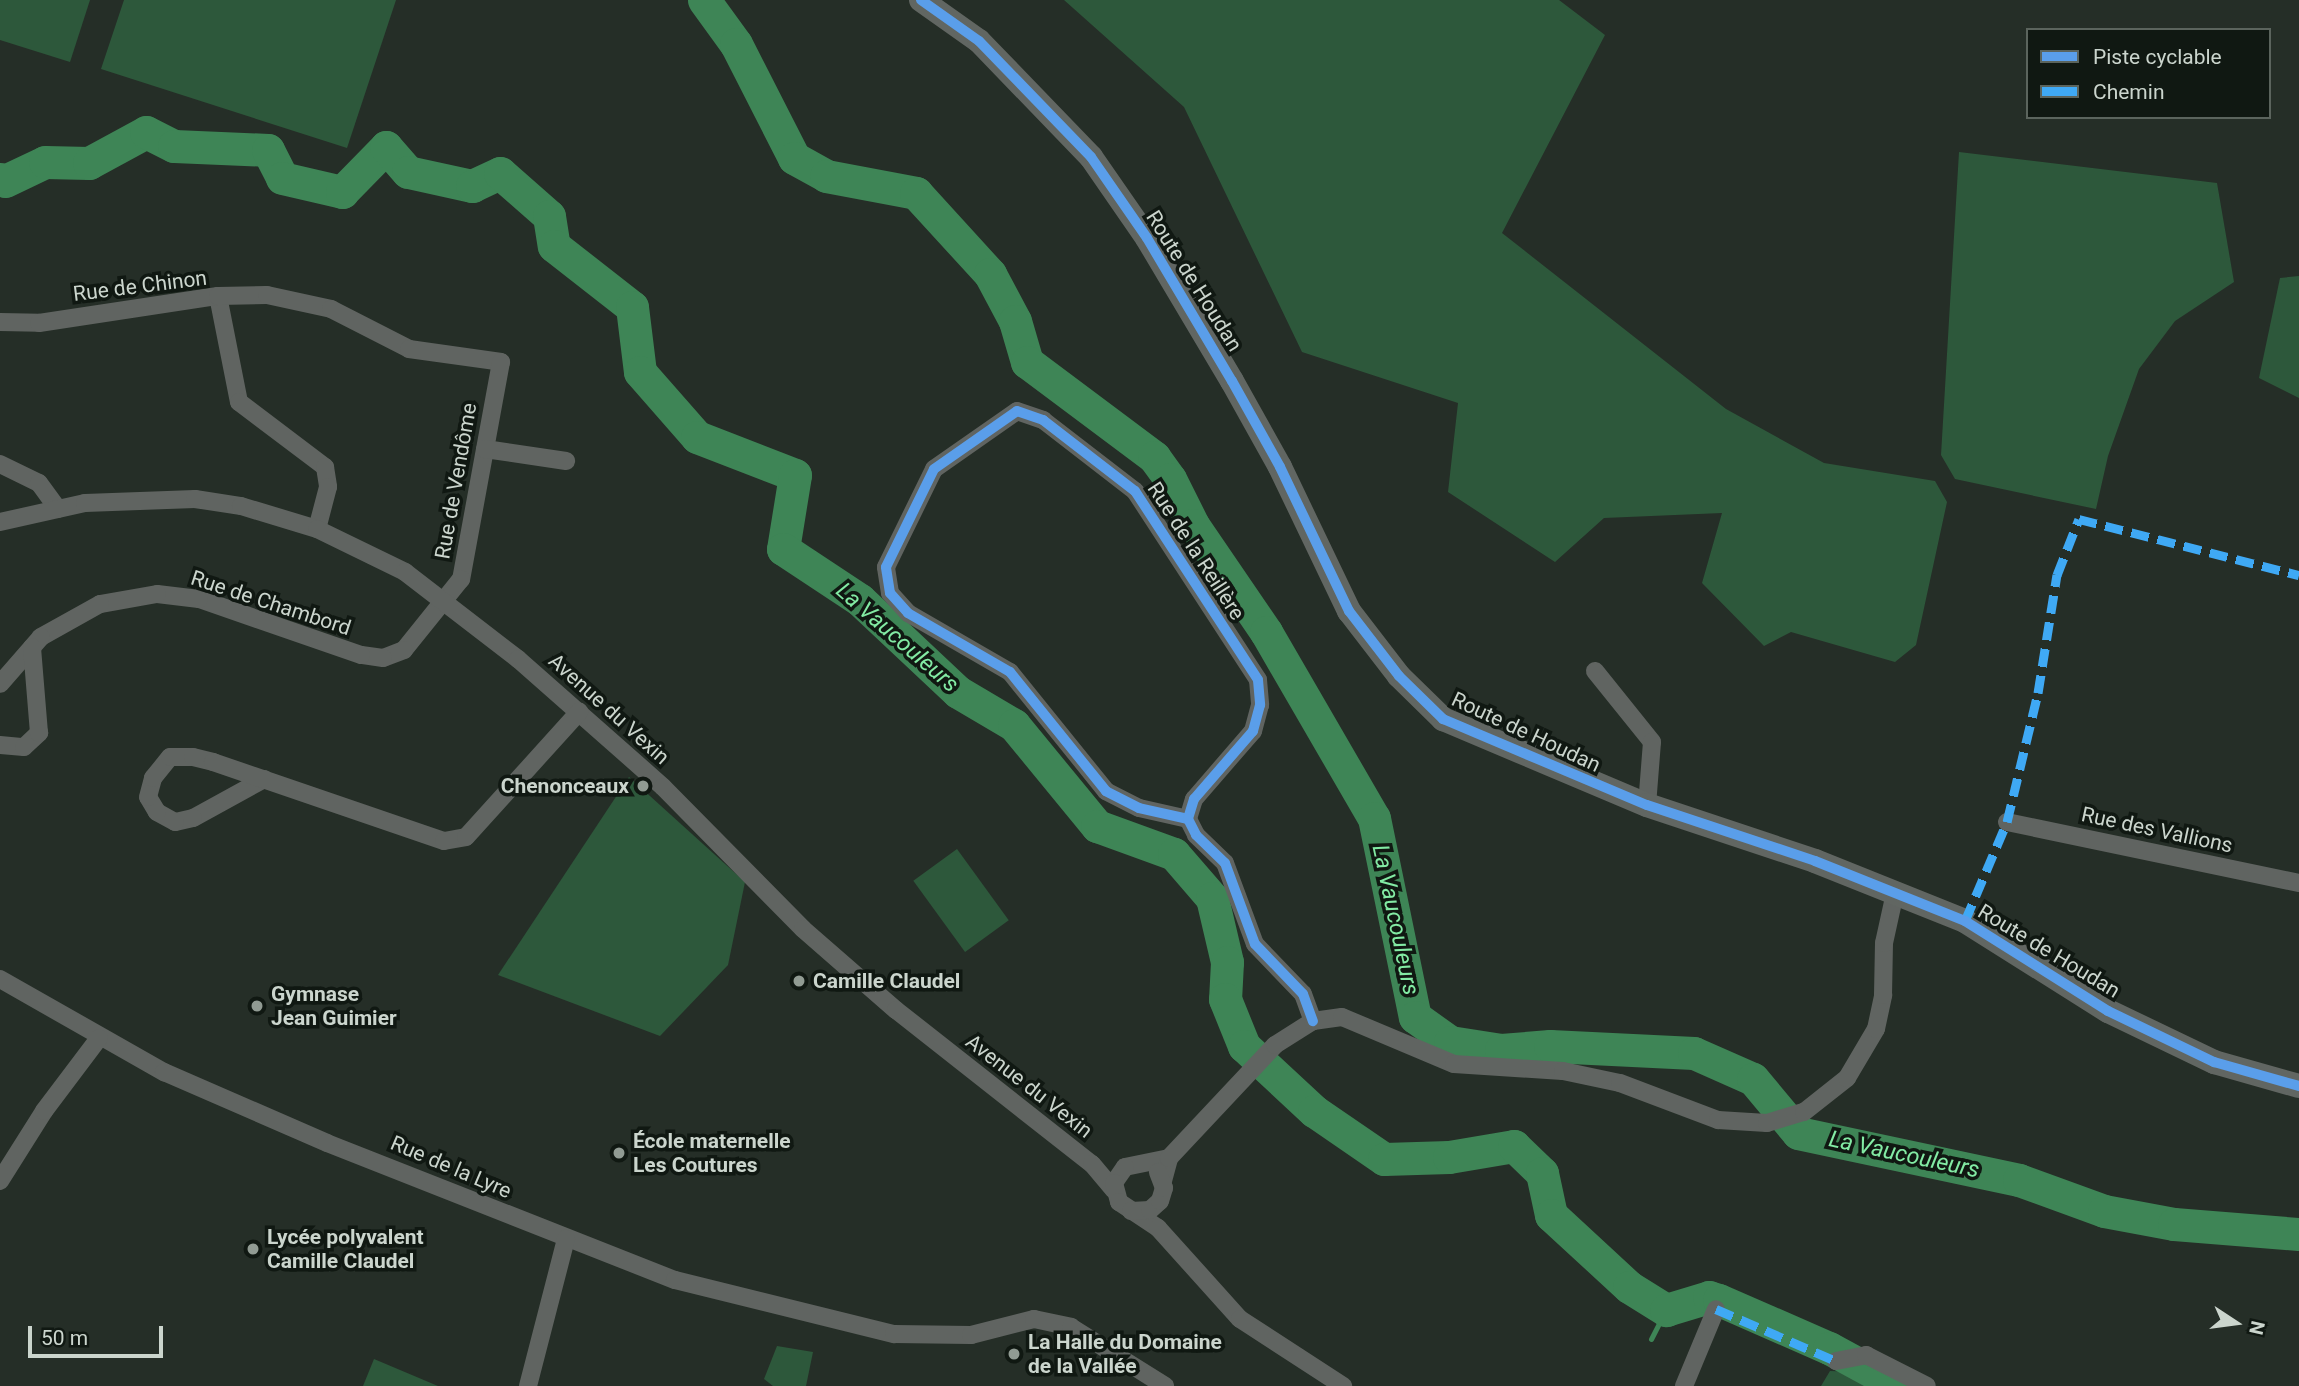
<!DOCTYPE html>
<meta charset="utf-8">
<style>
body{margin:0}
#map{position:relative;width:2299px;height:1386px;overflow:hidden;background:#252e27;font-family:Roboto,sans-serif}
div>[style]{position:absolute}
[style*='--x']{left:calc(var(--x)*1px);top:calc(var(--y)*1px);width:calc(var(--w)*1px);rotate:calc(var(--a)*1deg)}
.green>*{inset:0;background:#2d583b;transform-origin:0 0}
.water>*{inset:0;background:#3e8556}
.stream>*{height:5px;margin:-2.5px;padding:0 2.5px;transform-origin:2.5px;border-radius:2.5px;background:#3e8556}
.river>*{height:33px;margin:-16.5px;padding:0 16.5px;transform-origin:16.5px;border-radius:16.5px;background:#3e8556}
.street>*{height:18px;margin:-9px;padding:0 9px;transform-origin:9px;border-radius:9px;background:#606461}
.secondary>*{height:24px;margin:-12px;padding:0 12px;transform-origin:12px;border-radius:12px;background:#616662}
.quiet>*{height:9px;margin-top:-4.5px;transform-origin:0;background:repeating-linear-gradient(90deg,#3fa9f5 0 18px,transparent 0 27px)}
.cycleway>*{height:10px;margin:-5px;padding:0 5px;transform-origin:5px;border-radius:5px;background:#5a9eea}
.dots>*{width:19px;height:19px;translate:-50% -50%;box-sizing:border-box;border:4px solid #101812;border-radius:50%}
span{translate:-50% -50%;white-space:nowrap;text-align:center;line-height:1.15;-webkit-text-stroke:7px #101812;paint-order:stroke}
.street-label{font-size:21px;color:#cbd5cd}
.poi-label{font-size:21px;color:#cbd5cd;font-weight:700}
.right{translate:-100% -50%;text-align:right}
.left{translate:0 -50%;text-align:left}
.water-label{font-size:23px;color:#83eba4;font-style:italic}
.legend{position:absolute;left:2026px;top:28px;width:245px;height:91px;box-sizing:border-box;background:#101812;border:2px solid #5b645d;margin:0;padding:9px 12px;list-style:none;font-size:21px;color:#cbd5cd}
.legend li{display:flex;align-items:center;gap:14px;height:35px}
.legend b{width:35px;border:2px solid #5b645d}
.north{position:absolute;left:2201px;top:1288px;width:70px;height:70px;-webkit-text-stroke:5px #101812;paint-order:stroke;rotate:103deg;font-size:19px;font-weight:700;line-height:28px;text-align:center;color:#cbd5cd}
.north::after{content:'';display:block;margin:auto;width:24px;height:32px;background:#cbd5cd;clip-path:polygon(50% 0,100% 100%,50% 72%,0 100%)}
.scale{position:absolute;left:28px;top:1326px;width:135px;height:32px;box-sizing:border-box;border:4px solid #cbd5cd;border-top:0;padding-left:9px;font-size:21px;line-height:24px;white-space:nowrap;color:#cbd5cd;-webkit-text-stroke:5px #101812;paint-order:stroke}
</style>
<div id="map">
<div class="green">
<i style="clip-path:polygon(0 0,90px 0,70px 62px,0 40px)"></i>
<i style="clip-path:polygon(124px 0,396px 0,347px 148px,101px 69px)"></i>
<i style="clip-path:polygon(1064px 0,1559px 0,1605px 35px,1502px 233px,1726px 409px,1824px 463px,1935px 481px,1947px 502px,1916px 645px,1895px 662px,1791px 632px,1764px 646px,1702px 583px,1722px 513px,1604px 518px,1555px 562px,1448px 492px,1458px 403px,1302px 352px,1184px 107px)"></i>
<i style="clip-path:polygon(1959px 152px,2217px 183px,2234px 282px,2175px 321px,2139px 369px,2108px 456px,2096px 509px,1955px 479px,1941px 455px)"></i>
<i style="clip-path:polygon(2299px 276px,2299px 398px,2259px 378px,2280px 278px)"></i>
<i style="clip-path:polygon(629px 777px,745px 882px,728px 965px,660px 1036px,498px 975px)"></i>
<i style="left:957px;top:849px;width:88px;height:54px;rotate:54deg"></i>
<i style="clip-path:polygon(777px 1346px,813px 1352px,806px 1386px,773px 1386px,764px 1379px)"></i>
<i style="clip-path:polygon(374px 1359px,438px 1386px,363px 1386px)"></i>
<i style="clip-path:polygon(1830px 1371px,1860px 1372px,1884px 1386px,1821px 1386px)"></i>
</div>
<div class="water">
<i style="clip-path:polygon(1799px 1325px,1821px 1333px,1845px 1348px,1829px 1349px,1792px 1337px)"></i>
</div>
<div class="stream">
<i style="--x:1651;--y:1339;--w:33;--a:-63"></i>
</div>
<div class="river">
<i style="--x:704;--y:0;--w:54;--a:54"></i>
<i style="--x:736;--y:44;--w:128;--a:63"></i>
<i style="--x:794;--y:158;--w:37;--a:29"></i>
<i style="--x:826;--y:176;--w:92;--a:10.7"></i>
<i style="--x:916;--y:193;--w:110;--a:47.6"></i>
<i style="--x:990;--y:274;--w:53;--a:62"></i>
<i style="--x:1015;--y:321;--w:43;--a:73.7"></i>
<i style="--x:1027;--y:362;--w:159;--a:36.8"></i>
<i style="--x:1154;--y:457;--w:27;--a:54"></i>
<i style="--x:1170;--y:479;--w:51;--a:63.4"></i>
<i style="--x:1193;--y:525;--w:130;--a:55.7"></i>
<i style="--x:1266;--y:632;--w:215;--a:59.9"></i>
<i style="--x:1374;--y:818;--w:203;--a:78.4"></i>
<i style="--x:1415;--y:1017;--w:43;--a:35.5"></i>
<i style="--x:1450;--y:1042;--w:52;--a:8.9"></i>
<i style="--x:1501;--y:1050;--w:49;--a:-4.7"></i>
<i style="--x:1550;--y:1046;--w:144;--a:2.8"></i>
<i style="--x:1694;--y:1053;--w:64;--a:23.8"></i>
<i style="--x:1753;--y:1079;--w:70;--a:50.2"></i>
<i style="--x:1798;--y:1133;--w:226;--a:12"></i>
<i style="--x:2019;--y:1180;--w:90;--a:20"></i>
<i style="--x:2104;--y:1211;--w:71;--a:10.5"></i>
<i style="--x:2174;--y:1224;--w:125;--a:4.6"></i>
<i style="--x:0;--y:179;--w:5;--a:22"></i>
<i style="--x:5;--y:181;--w:44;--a:-25.4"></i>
<i style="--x:45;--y:162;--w:44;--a:1.3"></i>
<i style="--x:89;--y:163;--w:65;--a:-28.5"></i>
<i style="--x:146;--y:132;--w:31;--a:27"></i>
<i style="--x:174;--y:146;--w:94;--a:2.4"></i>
<i style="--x:268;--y:150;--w:31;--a:63"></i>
<i style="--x:282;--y:178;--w:62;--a:13.1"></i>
<i style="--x:342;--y:192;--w:63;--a:-45.6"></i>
<i style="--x:386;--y:147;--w:33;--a:49"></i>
<i style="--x:408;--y:172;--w:66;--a:12.3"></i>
<i style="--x:472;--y:186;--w:31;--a:-25"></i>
<i style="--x:500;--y:173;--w:65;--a:41.3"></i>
<i style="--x:549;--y:216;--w:30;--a:81"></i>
<i style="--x:554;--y:246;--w:99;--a:38"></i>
<i style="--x:632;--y:307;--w:65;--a:83"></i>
<i style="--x:640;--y:372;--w:86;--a:48.8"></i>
<i style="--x:697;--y:437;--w:105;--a:21.2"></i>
<i style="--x:795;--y:475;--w:75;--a:99.2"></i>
<i style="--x:783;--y:549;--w:92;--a:33.5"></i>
<i style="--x:860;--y:600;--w:134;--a:43.2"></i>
<i style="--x:958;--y:692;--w:65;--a:30.5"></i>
<i style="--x:1014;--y:725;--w:131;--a:50.6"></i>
<i style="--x:1097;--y:826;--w:82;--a:20"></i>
<i style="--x:1174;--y:854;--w:58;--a:49.2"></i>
<i style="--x:1212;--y:898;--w:66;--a:76.8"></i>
<i style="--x:1227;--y:962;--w:37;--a:93"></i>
<i style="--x:1225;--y:999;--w:51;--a:68"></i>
<i style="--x:1244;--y:1046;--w:96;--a:42.9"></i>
<i style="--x:1314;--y:1111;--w:85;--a:34.4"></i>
<i style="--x:1384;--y:1159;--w:65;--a:-1.8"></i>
<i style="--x:1449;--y:1157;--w:66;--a:-9.6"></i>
<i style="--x:1514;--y:1146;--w:39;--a:44"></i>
<i style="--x:1542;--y:1173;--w:43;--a:77.9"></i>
<i style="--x:1551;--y:1215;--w:106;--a:42.7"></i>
<i style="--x:1629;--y:1287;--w:44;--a:31.9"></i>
<i style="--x:1666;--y:1310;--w:45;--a:-16.8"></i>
<i style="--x:1709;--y:1297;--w:10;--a:17"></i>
<i style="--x:1719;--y:1300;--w:120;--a:23.6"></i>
<i style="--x:1829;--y:1348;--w:80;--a:28.5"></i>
</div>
<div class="street">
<i style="--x:218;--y:296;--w:108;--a:78.8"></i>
<i style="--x:239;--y:402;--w:108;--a:37.1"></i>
<i style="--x:325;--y:467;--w:20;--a:81"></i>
<i style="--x:328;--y:487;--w:43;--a:104.7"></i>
<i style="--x:0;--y:322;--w:39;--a:1"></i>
<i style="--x:39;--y:323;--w:181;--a:-8.6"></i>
<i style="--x:218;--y:296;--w:49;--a:-1.2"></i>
<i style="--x:267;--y:295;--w:66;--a:12.3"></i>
<i style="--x:331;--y:309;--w:88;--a:27.1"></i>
<i style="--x:409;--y:349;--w:93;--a:8"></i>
<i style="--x:501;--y:362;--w:221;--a:100.4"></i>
<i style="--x:461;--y:579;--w:91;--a:128.8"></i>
<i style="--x:404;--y:650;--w:22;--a:159"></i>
<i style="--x:383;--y:658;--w:22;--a:-172"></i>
<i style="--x:361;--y:655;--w:171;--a:-160.9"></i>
<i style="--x:199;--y:599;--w:42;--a:-173.2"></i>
<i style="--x:157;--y:594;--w:58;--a:170"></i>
<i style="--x:100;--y:604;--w:68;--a:150.8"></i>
<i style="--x:41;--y:637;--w:62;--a:131.1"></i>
<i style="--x:485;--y:449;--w:82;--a:8.4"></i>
<i style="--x:0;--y:464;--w:43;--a:26"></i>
<i style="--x:39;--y:483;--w:32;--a:54"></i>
<i style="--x:0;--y:522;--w:87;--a:-12.6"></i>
<i style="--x:85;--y:503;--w:110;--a:-2.1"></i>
<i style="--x:195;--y:499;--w:47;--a:8.7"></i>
<i style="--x:241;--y:506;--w:79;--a:16.8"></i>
<i style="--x:317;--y:529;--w:98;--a:26"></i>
<i style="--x:405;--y:572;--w:143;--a:37.6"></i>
<i style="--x:518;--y:659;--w:193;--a:41.4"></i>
<i style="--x:663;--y:787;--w:199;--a:45.4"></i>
<i style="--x:803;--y:929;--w:123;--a:41.1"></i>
<i style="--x:896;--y:1010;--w:249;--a:38.2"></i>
<i style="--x:1092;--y:1164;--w:34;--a:50"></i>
<i style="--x:1595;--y:671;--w:91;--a:51.2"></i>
<i style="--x:1652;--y:742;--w:63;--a:94.5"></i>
<i style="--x:0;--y:745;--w:24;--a:5"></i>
<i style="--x:24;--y:747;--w:21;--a:-43"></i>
<i style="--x:39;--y:733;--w:86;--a:-94.7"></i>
<i style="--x:264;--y:779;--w:81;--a:151.2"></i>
<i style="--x:193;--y:818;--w:18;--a:167"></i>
<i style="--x:175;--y:822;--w:21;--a:-151"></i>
<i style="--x:157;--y:812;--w:17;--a:-121"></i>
<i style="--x:148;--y:797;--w:20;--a:-75"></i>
<i style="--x:153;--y:778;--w:27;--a:-51"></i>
<i style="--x:170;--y:757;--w:23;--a:0"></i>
<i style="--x:193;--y:757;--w:21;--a:14"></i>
<i style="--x:213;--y:762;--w:244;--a:18.9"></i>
<i style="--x:444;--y:841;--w:22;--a:-10"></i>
<i style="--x:466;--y:837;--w:169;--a:-47.9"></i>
<i style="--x:1188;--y:819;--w:50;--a:-167.3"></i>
<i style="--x:1139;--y:808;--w:37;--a:-153"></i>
<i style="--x:1106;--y:791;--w:153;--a:-128.9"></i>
<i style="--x:1010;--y:672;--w:118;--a:-150"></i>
<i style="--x:908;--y:613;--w:27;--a:-132"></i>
<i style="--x:890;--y:593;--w:26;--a:-99"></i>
<i style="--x:886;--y:567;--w:109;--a:-63.9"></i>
<i style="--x:934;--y:469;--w:101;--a:-34.9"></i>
<i style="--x:1017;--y:411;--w:28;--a:19"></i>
<i style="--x:1043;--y:420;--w:116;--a:37.7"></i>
<i style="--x:1135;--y:491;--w:225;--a:56.9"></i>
<i style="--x:1258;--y:680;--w:25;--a:85"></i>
<i style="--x:1260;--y:705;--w:27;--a:105"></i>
<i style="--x:1253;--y:731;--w:90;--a:130.9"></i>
<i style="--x:1194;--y:799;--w:21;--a:107"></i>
<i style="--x:1188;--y:819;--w:18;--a:63"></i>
<i style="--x:1196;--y:835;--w:40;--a:44"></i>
<i style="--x:1225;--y:863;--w:86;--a:69.7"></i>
<i style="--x:1255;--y:944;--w:69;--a:46.2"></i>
<i style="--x:1303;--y:994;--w:29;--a:70"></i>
<i style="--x:2007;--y:822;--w:298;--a:11.8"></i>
<i style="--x:0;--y:979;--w:189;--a:29.6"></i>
<i style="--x:164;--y:1072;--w:178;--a:23.5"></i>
<i style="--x:327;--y:1143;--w:374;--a:21.5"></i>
<i style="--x:675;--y:1280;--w:226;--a:13.9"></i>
<i style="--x:894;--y:1334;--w:77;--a:0.7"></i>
<i style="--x:971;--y:1335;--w:65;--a:-14.3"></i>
<i style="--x:1034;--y:1319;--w:38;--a:12"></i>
<i style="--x:1071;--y:1327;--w:111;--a:32.1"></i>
<i style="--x:1169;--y:1158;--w:45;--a:168.4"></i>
<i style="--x:1125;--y:1167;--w:19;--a:125"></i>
<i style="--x:1114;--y:1183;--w:20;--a:75"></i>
<i style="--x:1119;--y:1202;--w:47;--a:33.7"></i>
<i style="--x:1158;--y:1228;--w:122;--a:48"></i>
<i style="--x:1240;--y:1319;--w:123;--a:33"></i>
<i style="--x:0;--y:1181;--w:83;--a:-57.8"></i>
<i style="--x:44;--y:1111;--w:91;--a:-53"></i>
<i style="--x:1163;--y:1181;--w:24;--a:-75"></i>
<i style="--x:1169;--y:1158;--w:155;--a:-46.8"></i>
<i style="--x:1275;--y:1045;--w:45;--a:-32.3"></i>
<i style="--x:1313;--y:1021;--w:29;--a:-8"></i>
<i style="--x:1342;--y:1017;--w:121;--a:22.8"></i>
<i style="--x:1454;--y:1064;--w:109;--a:3.7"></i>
<i style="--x:1563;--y:1071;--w:58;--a:11.9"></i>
<i style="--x:1620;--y:1083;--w:105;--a:20.7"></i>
<i style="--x:1718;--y:1120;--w:49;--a:3.5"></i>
<i style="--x:1767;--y:1123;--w:39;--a:-17"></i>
<i style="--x:1804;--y:1112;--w:55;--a:-38.3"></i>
<i style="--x:1847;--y:1078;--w:57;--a:-59.4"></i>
<i style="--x:1876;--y:1029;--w:35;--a:-78"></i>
<i style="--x:1883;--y:995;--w:52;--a:-88.9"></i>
<i style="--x:1884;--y:943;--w:51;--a:-77.6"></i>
<i style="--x:1131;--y:1211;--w:19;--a:-3"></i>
<i style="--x:1150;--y:1210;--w:13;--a:-42"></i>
<i style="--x:1160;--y:1201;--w:14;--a:-73"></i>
<i style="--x:1164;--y:1188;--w:17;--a:-111"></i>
<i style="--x:1836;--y:1361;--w:31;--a:-11"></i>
<i style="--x:1866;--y:1355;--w:68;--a:26.9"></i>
<i style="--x:528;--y:1386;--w:152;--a:-75.5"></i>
<i style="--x:1684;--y:1386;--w:83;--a:-67.4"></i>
</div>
<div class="secondary">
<i style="--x:921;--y:0;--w:71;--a:35.3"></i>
<i style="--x:979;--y:41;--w:161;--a:46"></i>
<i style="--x:1091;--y:157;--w:98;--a:55.3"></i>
<i style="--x:1147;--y:238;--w:166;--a:59.3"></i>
<i style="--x:1232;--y:381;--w:98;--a:60.8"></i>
<i style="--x:1280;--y:467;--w:160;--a:64.4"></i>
<i style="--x:1349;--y:611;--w:82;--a:52.4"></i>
<i style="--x:1399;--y:676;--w:62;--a:44.3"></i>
<i style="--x:1443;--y:719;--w:221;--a:22.9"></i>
<i style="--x:1647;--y:805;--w:177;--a:18.4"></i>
<i style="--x:1815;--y:861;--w:162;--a:21.8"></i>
<i style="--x:1965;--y:921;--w:169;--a:32.2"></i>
<i style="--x:2108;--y:1011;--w:118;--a:25.7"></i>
<i style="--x:2214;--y:1062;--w:88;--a:15.8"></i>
</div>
<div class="quiet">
<i style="--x:1965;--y:921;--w:108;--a:-67"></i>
<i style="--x:2007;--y:822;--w:133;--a:-76.5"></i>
<i style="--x:2038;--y:693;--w:120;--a:-80.9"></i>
<i style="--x:2057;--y:575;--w:60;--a:-68.6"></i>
<i style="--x:2079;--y:519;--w:227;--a:14.3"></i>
<i style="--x:1716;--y:1309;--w:131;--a:23.4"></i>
</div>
<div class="cycleway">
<i style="--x:921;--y:0;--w:71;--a:35.3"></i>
<i style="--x:979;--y:41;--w:161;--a:46"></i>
<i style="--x:1091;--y:157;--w:98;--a:55.3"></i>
<i style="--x:1147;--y:238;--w:166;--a:59.3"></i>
<i style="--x:1232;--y:381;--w:98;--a:60.8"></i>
<i style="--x:1280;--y:467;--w:160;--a:64.4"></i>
<i style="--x:1349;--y:611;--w:82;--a:52.4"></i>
<i style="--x:1399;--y:676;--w:62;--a:44.3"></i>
<i style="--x:1443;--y:719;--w:221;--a:22.9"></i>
<i style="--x:1647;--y:805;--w:177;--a:18.4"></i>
<i style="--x:1815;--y:861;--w:162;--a:21.8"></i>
<i style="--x:1965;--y:921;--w:169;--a:32.2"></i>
<i style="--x:2108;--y:1011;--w:118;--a:25.7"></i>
<i style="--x:2214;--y:1062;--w:88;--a:15.8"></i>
<i style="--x:1188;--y:819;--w:50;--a:-167.3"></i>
<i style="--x:1139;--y:808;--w:37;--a:-153"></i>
<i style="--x:1106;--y:791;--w:153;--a:-128.9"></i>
<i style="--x:1010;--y:672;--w:118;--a:-150"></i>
<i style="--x:908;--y:613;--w:27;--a:-132"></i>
<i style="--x:890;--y:593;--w:26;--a:-99"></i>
<i style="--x:886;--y:567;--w:109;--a:-63.9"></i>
<i style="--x:934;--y:469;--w:101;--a:-34.9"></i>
<i style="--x:1017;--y:411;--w:28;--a:19"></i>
<i style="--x:1043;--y:420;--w:116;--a:37.7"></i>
<i style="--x:1135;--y:491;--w:225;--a:56.9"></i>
<i style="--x:1258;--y:680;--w:25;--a:85"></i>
<i style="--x:1260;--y:705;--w:27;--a:105"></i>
<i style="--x:1253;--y:731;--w:90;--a:130.9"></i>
<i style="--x:1194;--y:799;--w:21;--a:107"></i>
<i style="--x:1188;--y:819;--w:18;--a:63"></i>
<i style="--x:1196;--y:835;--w:40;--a:44"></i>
<i style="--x:1225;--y:863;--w:86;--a:69.7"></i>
<i style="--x:1255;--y:944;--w:69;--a:46.2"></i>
<i style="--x:1303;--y:994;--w:29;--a:70"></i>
</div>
<div class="dots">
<i style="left:643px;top:786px;background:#919b93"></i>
<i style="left:799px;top:981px;background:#919b93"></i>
<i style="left:257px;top:1006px;background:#919b93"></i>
<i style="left:619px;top:1153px;background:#919b93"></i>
<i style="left:253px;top:1249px;background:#919b93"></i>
<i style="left:1014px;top:1354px;background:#919b93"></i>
</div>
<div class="street-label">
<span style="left:1194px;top:281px;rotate:58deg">Route de Houdan</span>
<span style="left:140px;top:286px;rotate:-7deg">Rue de Chinon</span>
<span style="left:456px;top:481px;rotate:-80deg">Rue de Vendôme</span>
<span style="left:1196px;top:551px;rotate:57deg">Rue de la Reillère</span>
<span style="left:271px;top:603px;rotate:18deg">Rue de Chambord</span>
<span style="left:609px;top:709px;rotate:42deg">Avenue du Vexin</span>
<span style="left:1526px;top:732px;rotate:25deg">Route de Houdan</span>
<span style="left:2157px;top:830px;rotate:12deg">Rue des Vallions</span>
<span style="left:2049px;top:951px;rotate:31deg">Route de Houdan</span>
<span style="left:1029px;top:1086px;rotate:38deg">Avenue du Vexin</span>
<span style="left:451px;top:1167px;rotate:23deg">Rue de la Lyre</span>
</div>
<div class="poi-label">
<span class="right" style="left:629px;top:786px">Chenonceaux</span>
<span class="left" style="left:813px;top:981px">Camille Claudel</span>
<span class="left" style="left:271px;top:1006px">Gymnase<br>Jean Guimier</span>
<span class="left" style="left:633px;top:1153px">École maternelle<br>Les Coutures</span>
<span class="left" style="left:267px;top:1249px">Lycée polyvalent<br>Camille Claudel</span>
<span class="left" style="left:1028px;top:1354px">La Halle du Domaine<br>de la Vallée</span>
</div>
<div class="water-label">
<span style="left:897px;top:638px;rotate:41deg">La Vaucouleurs</span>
<span style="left:1395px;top:920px;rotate:78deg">La Vaucouleurs</span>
<span style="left:1904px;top:1155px;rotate:12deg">La Vaucouleurs</span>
</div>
<ul class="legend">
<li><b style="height:9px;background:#5a9eea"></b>Piste cyclable</li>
<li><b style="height:9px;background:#3fa9f5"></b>Chemin</li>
</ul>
<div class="north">N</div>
<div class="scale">50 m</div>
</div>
